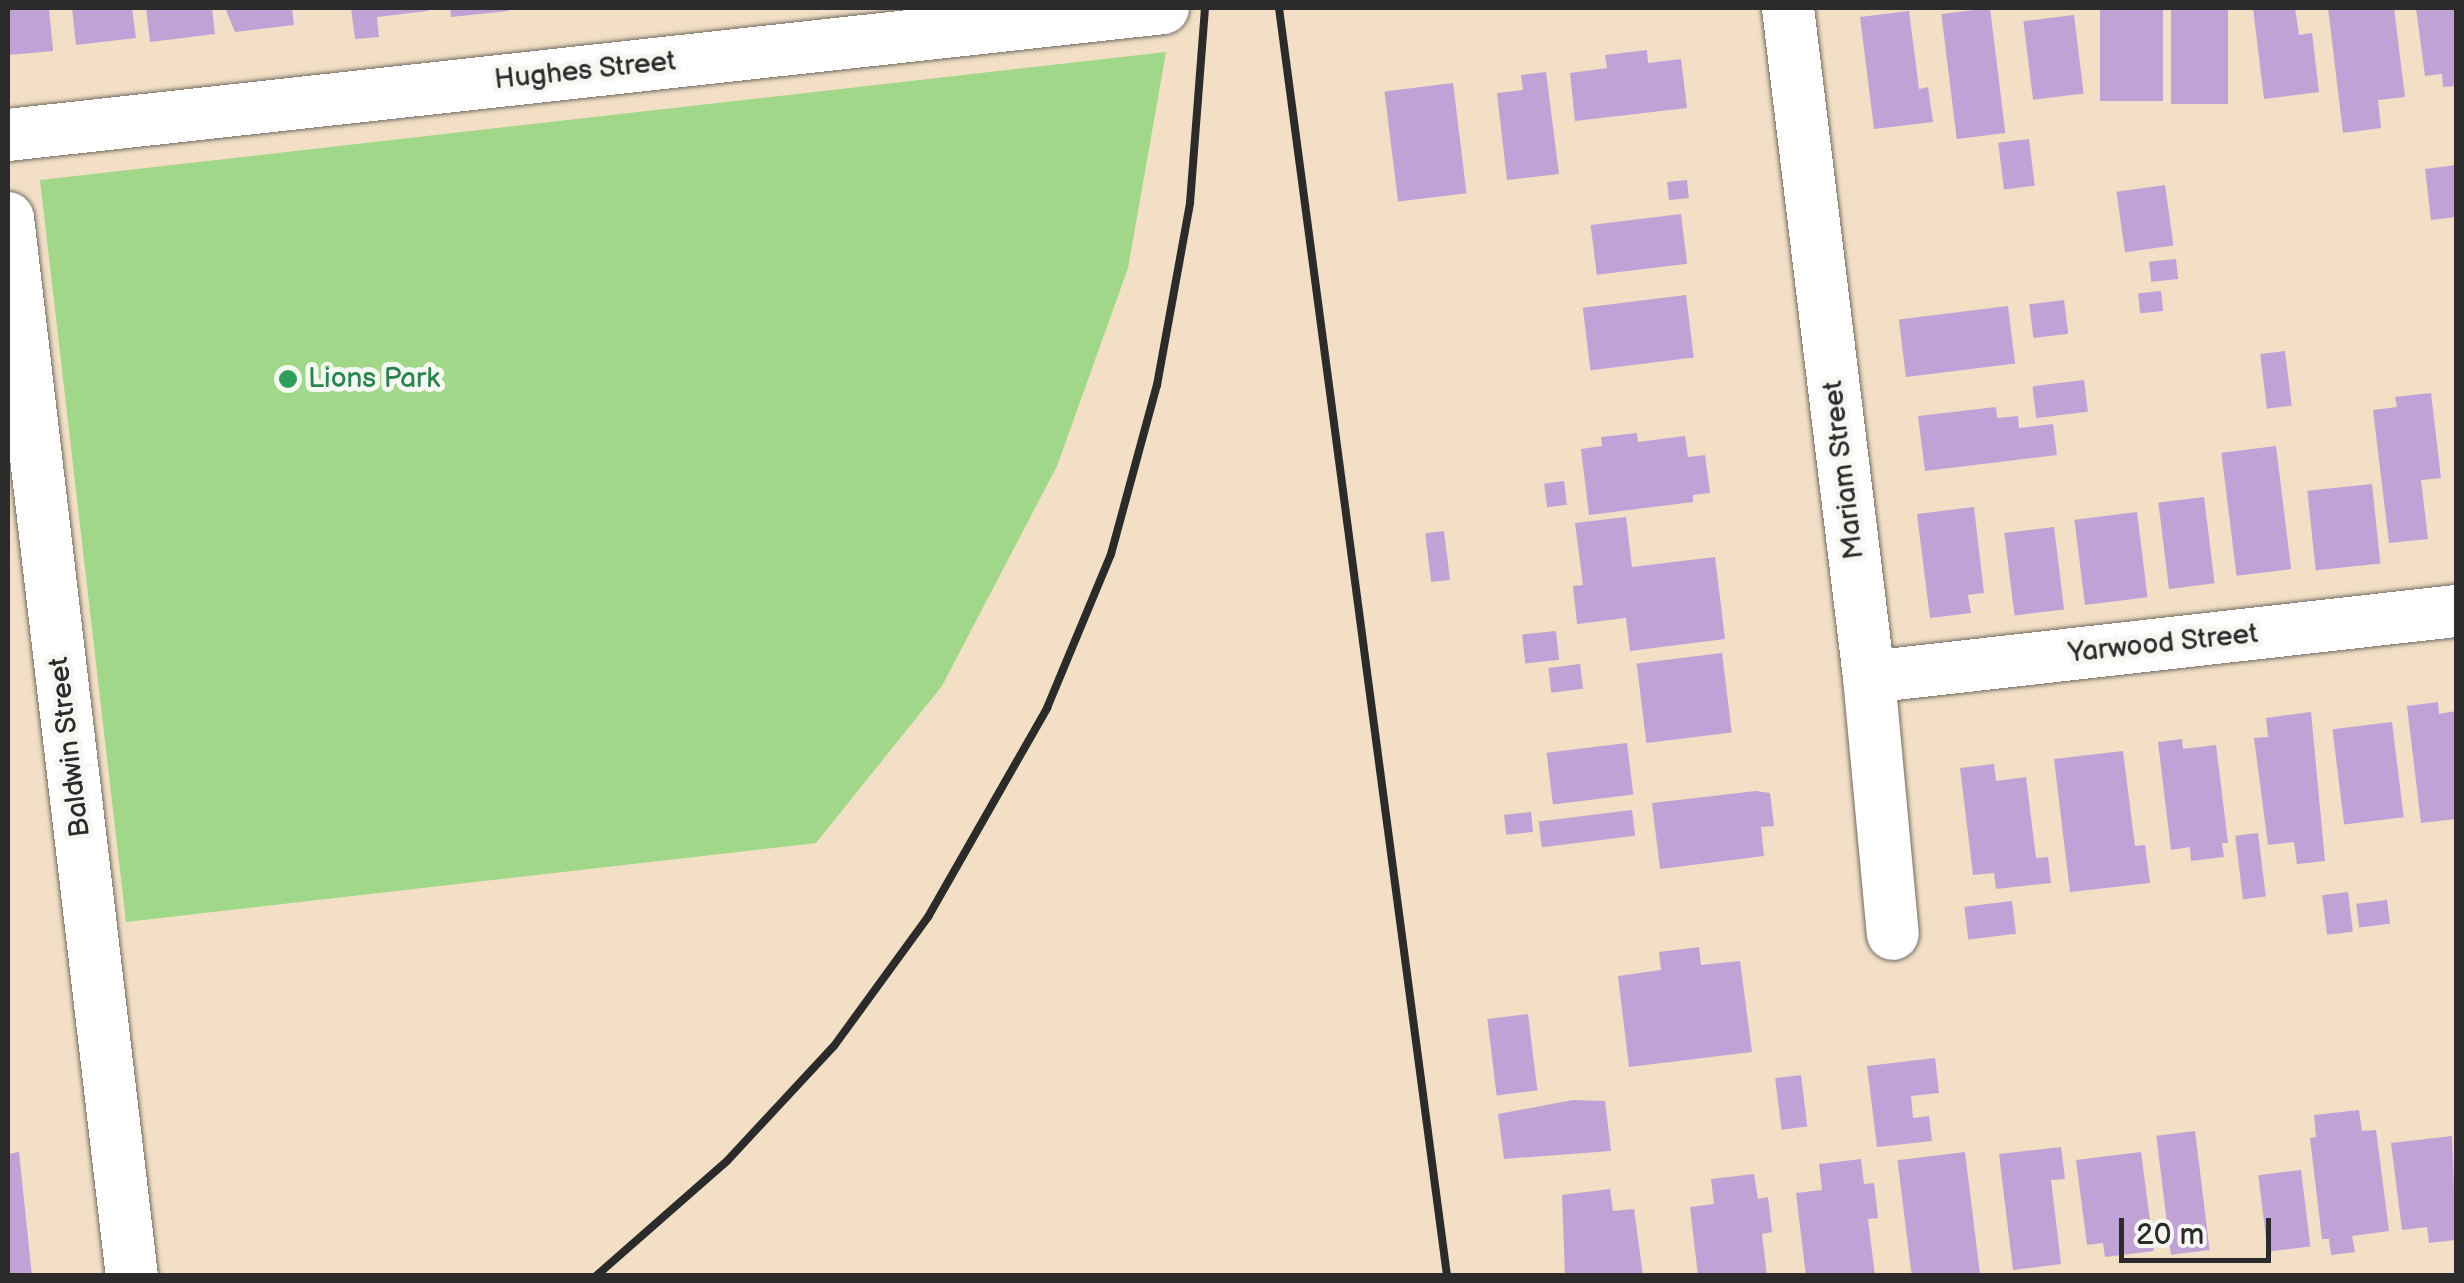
<!DOCTYPE html>
<style>
body{margin:0}
#map{position:relative;width:2464px;height:1283px;overflow:hidden;background:#f2dfc5;font-family:"Balsamiq Sans",sans-serif}
div>[style]{position:absolute}
[style*='--x']{left:calc(var(--x)*1px);top:calc(var(--y)*1px);width:calc(var(--w)*1px);rotate:calc(var(--a)*1deg)}
.green>*{inset:0;background:#a0d789}
.building>*{inset:0;background:#c1a2d6;transform-origin:0 0}
.roads{filter:drop-shadow(0 0 2px #716a61) drop-shadow(0 0 2px #716a61)}
.minor>*{height:52px;margin:-26px;padding:0 26px;transform-origin:26px;border-radius:26px;background:#fff}
.rail>*{height:8px;margin:-4px;padding:0 4px;transform-origin:4px;border-radius:4px;background:#2b2b2b}
.dots>*{width:28px;height:28px;translate:-50% -50%;box-sizing:border-box;border:5px solid #f6f6f2;border-radius:50%}
span{translate:-50% -50%;white-space:nowrap;text-align:center;line-height:1.15;-webkit-text-stroke:10px #f6f6f2;paint-order:stroke}
.street-label{font-size:28px;color:#2b2b2b}
.leisure-label{font-size:28px;color:#27864d}
.left{translate:0 -50%;text-align:left}
.frame{position:absolute;inset:0;border:10px solid #2b2b2b;pointer-events:none}
.scale{position:absolute;left:2119px;top:1218px;width:152px;height:45px;box-sizing:border-box;border:5px solid #2b2b2b;border-top:0;padding-left:12px;font-size:30px;line-height:35px;white-space:nowrap;color:#2b2b2b;-webkit-text-stroke:8px #f6f6f2;paint-order:stroke}
</style>
<div id="map">
<div class="green">
<i style="clip-path:polygon(1166px 52px,1128px 268px,1057px 466px,942px 686px,816px 843px,126px 922px,40px 180px)"></i>
</div>
<div class="building">
<i style="clip-path:polygon(8px 8px,49px 8px,53px 51px,8px 55px)"></i>
<i style="clip-path:polygon(72px 8px,132px 8px,136px 38px,76px 45px)"></i>
<i style="clip-path:polygon(146px 8px,212px 8px,215px 34px,150px 42px)"></i>
<i style="clip-path:polygon(225px 8px,292px 8px,294px 25px,235px 32px)"></i>
<i style="clip-path:polygon(351px 8px,427px 8px,428px 11px,377px 17px,379px 37px,355px 39px)"></i>
<i style="clip-path:polygon(450px 8px,508px 8px,508px 11px,451px 17px)"></i>
<i style="left:1990px;top:8px;width:126px;height:49px;rotate:83deg"></i>
<i style="left:2100px;top:8px;width:63px;height:93px"></i>
<i style="left:2171px;top:8px;width:57px;height:96px"></i>
<i style="clip-path:polygon(2253px 8px,2295px 8px,2299px 35px,2312px 33px,2319px 92px,2264px 99px)"></i>
<i style="clip-path:polygon(2328px 8px,2394px 8px,2405px 97px,2378px 100px,2381px 128px,2343px 133px)"></i>
<i style="clip-path:polygon(2416px 8px,2456px 8px,2456px 86px,2443px 87px,2442px 74px,2425px 76px)"></i>
<i style="clip-path:polygon(1909px 11px,1919px 89px,1928px 87px,1933px 122px,1874px 129px,1860px 17px)"></i>
<i style="left:2074px;top:15px;width:79px;height:51px;rotate:83deg"></i>
<i style="clip-path:polygon(1647px 50px,1648px 63px,1681px 59px,1687px 108px,1575px 121px,1570px 73px,1607px 68px,1605px 55px)"></i>
<i style="clip-path:polygon(1546px 72px,1559px 174px,1507px 180px,1497px 93px,1523px 90px,1521px 75px)"></i>
<i style="left:1453px;top:83px;width:111px;height:69px;rotate:83deg"></i>
<i style="left:2029px;top:139px;width:47px;height:31px;rotate:83deg"></i>
<i style="clip-path:polygon(2456px 165px,2456px 217px,2431px 220px,2425px 169px)"></i>
<i style="left:1687px;top:180px;width:18px;height:20px;rotate:84deg"></i>
<i style="left:2165px;top:185px;width:61px;height:49px;rotate:82deg"></i>
<i style="left:1681px;top:214px;width:50px;height:91px;rotate:83deg"></i>
<i style="left:2176px;top:259px;width:20px;height:27px;rotate:84deg"></i>
<i style="left:2161px;top:291px;width:20px;height:23px;rotate:84deg"></i>
<i style="left:1686px;top:295px;width:63px;height:104px;rotate:83deg"></i>
<i style="left:2064px;top:300px;width:34px;height:35px;rotate:83deg"></i>
<i style="left:2008px;top:306px;width:58px;height:110px;rotate:83deg"></i>
<i style="left:2285px;top:351px;width:55px;height:25px;rotate:83deg"></i>
<i style="left:2084px;top:380px;width:32px;height:52px;rotate:83deg"></i>
<i style="clip-path:polygon(2431px 393px,2441px 478px,2421px 480px,2428px 539px,2389px 543px,2373px 410px,2397px 407px,2395px 397px)"></i>
<i style="clip-path:polygon(1996px 407px,1997px 418px,2018px 416px,2019px 428px,2053px 424px,2057px 455px,1925px 471px,1918px 416px)"></i>
<i style="clip-path:polygon(1637px 433px,1638px 442px,1685px 436px,1688px 457px,1705px 455px,1710px 493px,1693px 495px,1693px 502px,1589px 515px,1581px 449px,1602px 446px,1601px 437px)"></i>
<i style="left:2276px;top:446px;width:124px;height:55px;rotate:83deg"></i>
<i style="left:1564px;top:481px;width:24px;height:20px;rotate:83deg"></i>
<i style="left:2372px;top:484px;width:80px;height:65px;rotate:84deg"></i>
<i style="left:2204px;top:497px;width:87px;height:46px;rotate:83deg"></i>
<i style="clip-path:polygon(1974px 507px,1984px 593px,1968px 595px,1971px 613px,1930px 618px,1917px 514px)"></i>
<i style="left:2137px;top:512px;width:86px;height:63px;rotate:83deg"></i>
<i style="clip-path:polygon(1626px 517px,1632px 567px,1715px 557px,1725px 639px,1630px 651px,1626px 618px,1577px 624px,1573px 586px,1583px 585px,1575px 523px)"></i>
<i style="left:2054px;top:527px;width:83px;height:50px;rotate:83deg"></i>
<i style="left:1444px;top:531px;width:49px;height:19px;rotate:83deg"></i>
<i style="left:1556px;top:631px;width:29px;height:34px;rotate:84deg"></i>
<i style="left:1722px;top:653px;width:80px;height:86px;rotate:83deg"></i>
<i style="left:1580px;top:664px;width:25px;height:32px;rotate:83deg"></i>
<i style="clip-path:polygon(2438px 702px,2439px 714px,2456px 711px,2456px 819px,2421px 823px,2407px 706px)"></i>
<i style="clip-path:polygon(2311px 712px,2325px 861px,2297px 864px,2294px 842px,2268px 845px,2254px 738px,2268px 737px,2266px 718px)"></i>
<i style="left:2392px;top:722px;width:96px;height:60px;rotate:83deg"></i>
<i style="clip-path:polygon(2182px 739px,2183px 749px,2216px 745px,2228px 843px,2222px 843px,2224px 857px,2191px 861px,2190px 847px,2171px 850px,2158px 742px)"></i>
<i style="left:1627px;top:743px;width:52px;height:81px;rotate:83deg"></i>
<i style="clip-path:polygon(2123px 751px,2135px 846px,2145px 845px,2150px 883px,2070px 892px,2054px 759px)"></i>
<i style="clip-path:polygon(1994px 764px,1996px 781px,2026px 777px,2036px 858px,2048px 857px,2051px 883px,1996px 889px,1994px 873px,1973px 875px,1960px 768px)"></i>
<i style="clip-path:polygon(1756px 791px,1770px 793px,1774px 826px,1761px 827px,1764px 856px,1660px 869px,1652px 803px)"></i>
<i style="left:1632px;top:810px;width:26px;height:94px;rotate:83deg"></i>
<i style="left:1531px;top:812px;width:20px;height:27px;rotate:84deg"></i>
<i style="left:2258px;top:833px;width:64px;height:23px;rotate:83deg"></i>
<i style="left:2348px;top:892px;width:40px;height:26px;rotate:83deg"></i>
<i style="left:2387px;top:900px;width:24px;height:31px;rotate:83deg"></i>
<i style="left:2012px;top:901px;width:33px;height:48px;rotate:83deg"></i>
<i style="clip-path:polygon(1699px 947px,1701px 965px,1740px 961px,1752px 1052px,1629px 1067px,1618px 976px,1661px 970px,1659px 952px)"></i>
<i style="left:1528px;top:1014px;width:77px;height:41px;rotate:83deg"></i>
<i style="clip-path:polygon(1935px 1058px,1939px 1093px,1911px 1096px,1913px 1118px,1929px 1116px,1932px 1141px,1877px 1147px,1867px 1066px)"></i>
<i style="left:1801px;top:1075px;width:52px;height:26px;rotate:83deg"></i>
<i style="clip-path:polygon(1573px 1100px,1605px 1101px,1611px 1151px,1504px 1159px,1498px 1114px)"></i>
<i style="clip-path:polygon(2359px 1110px,2362px 1131px,2376px 1130px,2389px 1231px,2352px 1236px,2355px 1252px,2331px 1255px,2329px 1239px,2322px 1239px,2310px 1138px,2316px 1137px,2314px 1115px)"></i>
<i style="left:2195px;top:1131px;width:120px;height:39px;rotate:83deg"></i>
<i style="clip-path:polygon(2452px 1136px,2456px 1240px,2429px 1243px,2427px 1227px,2402px 1230px,2391px 1143px)"></i>
<i style="clip-path:polygon(2061px 1147px,2065px 1179px,2051px 1180px,2061px 1264px,2013px 1270px,1999px 1154px)"></i>
<i style="clip-path:polygon(19px 1152px,32px 1276px,8px 1276px,8px 1154px)"></i>
<i style="left:1965px;top:1152px;width:125px;height:68px;rotate:83deg"></i>
<i style="clip-path:polygon(2141px 1152px,2154px 1251px,2105px 1257px,2103px 1243px,2087px 1245px,2076px 1160px)"></i>
<i style="clip-path:polygon(1861px 1159px,1864px 1184px,1874px 1183px,1878px 1218px,1868px 1219px,1875px 1276px,1806px 1276px,1796px 1193px,1822px 1190px,1819px 1164px)"></i>
<i style="left:2301px;top:1170px;width:77px;height:43px;rotate:83deg"></i>
<i style="clip-path:polygon(1754px 1174px,1758px 1199px,1768px 1197px,1772px 1232px,1762px 1234px,1767px 1276px,1698px 1276px,1690px 1207px,1714px 1204px,1711px 1179px)"></i>
<i style="clip-path:polygon(1610px 1189px,1613px 1211px,1634px 1209px,1643px 1276px,1565px 1276px,1562px 1195px)"></i>
</div>
<div class="roads">
<div class="minor">
<i style="--x:1788;--y:8;--w:674;--a:83.1"></i>
<i style="--x:1869;--y:677;--w:258;--a:84.7"></i>
<i style="--x:8;--y:135;--w:1162;--a:-6.27"></i>
<i style="--x:8;--y:218;--w:1065;--a:83.32"></i>
<i style="--x:1869;--y:677;--w:591;--a:-6.42"></i>
</div>
</div>
<div class="rail">
<i style="--x:1279;--y:8;--w:1279;--a:82.45"></i>
<i style="--x:596;--y:1276;--w:174;--a:-41.3"></i>
<i style="--x:727;--y:1161;--w:157;--a:-47.1"></i>
<i style="--x:834;--y:1046;--w:160;--a:-53.9"></i>
<i style="--x:928;--y:917;--w:241;--a:-60.3"></i>
<i style="--x:1047;--y:708;--w:167;--a:-67.4"></i>
<i style="--x:1111;--y:554;--w:175;--a:-74.8"></i>
<i style="--x:1157;--y:385;--w:185;--a:-79.7"></i>
<i style="--x:1190;--y:203;--w:196;--a:-85.6"></i>
</div>
<div class="dots">
<i style="left:288px;top:379px;background:#2e9e5b"></i>
</div>
<div class="street-label">
<span style="left:585px;top:71px;rotate:-6deg">Hughes Street</span>
<span style="left:1844px;top:470px;rotate:-97deg">Mariam Street</span>
<span style="left:2163px;top:644px;rotate:-6deg">Yarwood Street</span>
<span style="left:70px;top:747px;rotate:-97deg">Baldwin Street</span>
</div>
<div class="leisure-label">
<span class="left" style="left:308px;top:379px">Lions Park</span>
</div>
<div class="frame"></div>
<div class="scale">20 m</div>
</div>
